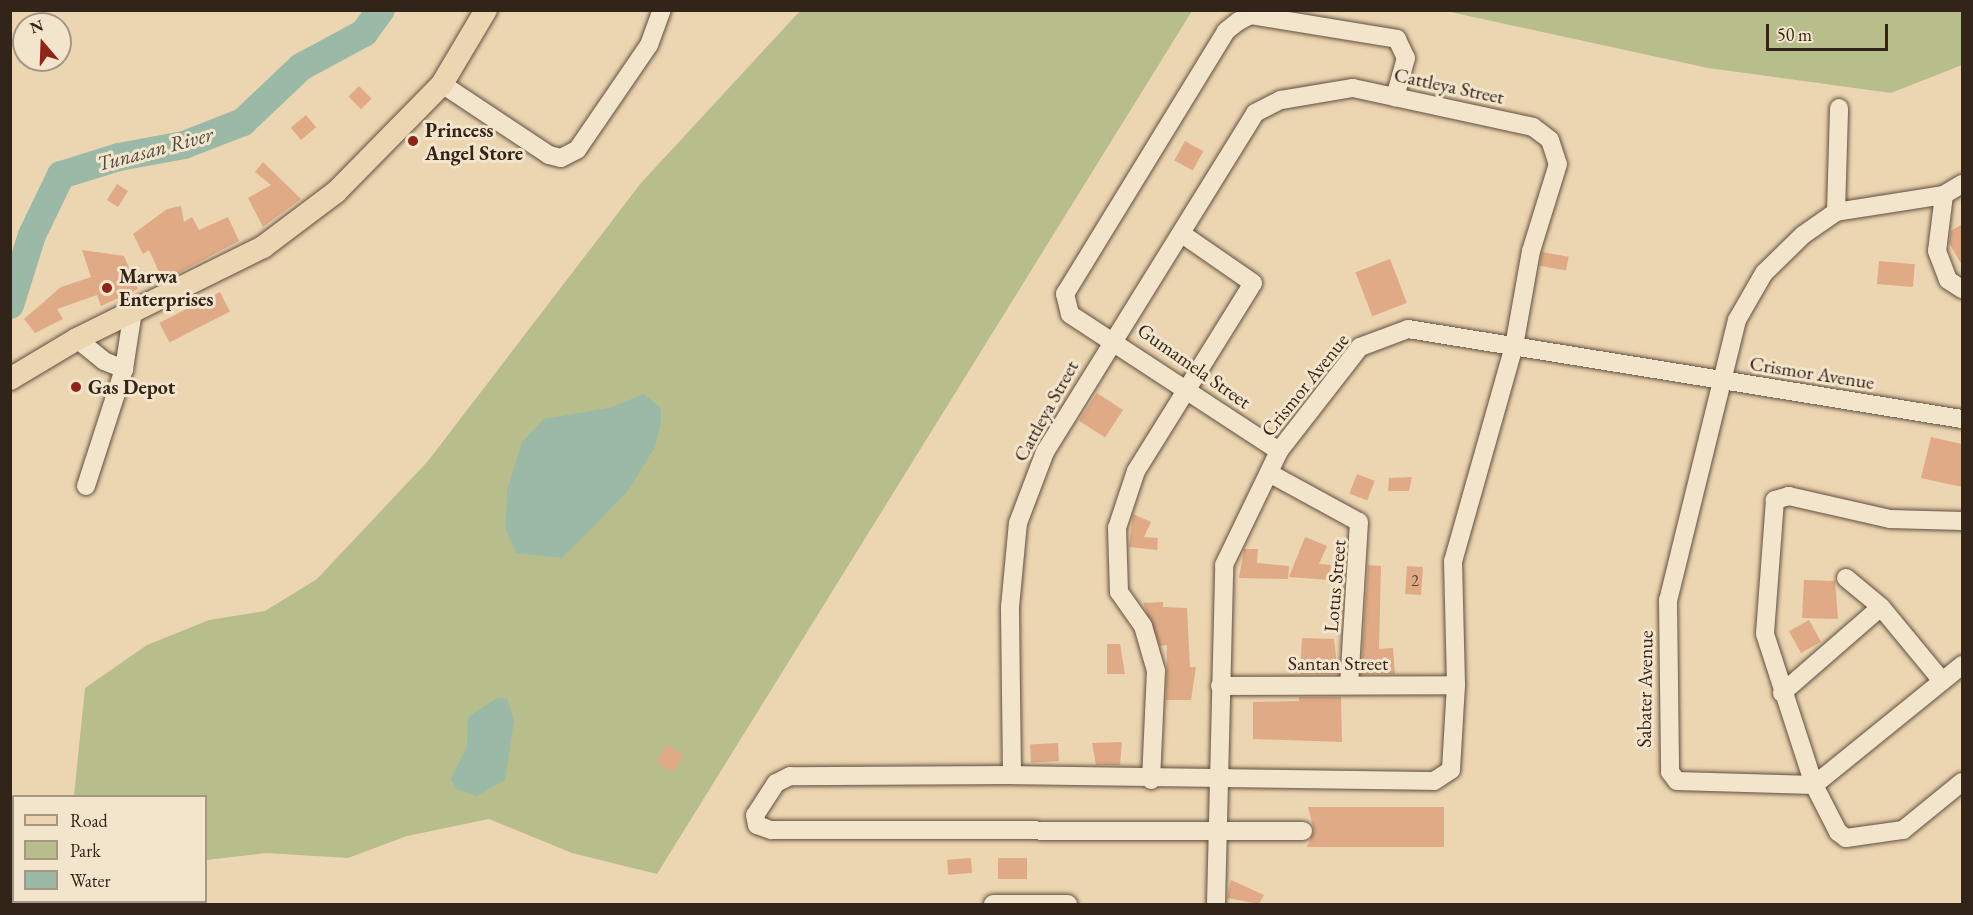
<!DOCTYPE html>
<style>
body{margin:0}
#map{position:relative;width:1973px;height:915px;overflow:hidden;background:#ecd5b1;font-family:"EB Garamond",serif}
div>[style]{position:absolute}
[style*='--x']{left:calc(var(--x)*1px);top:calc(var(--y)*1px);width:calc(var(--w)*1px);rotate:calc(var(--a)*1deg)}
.green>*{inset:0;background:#b8bd8c}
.water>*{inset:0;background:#9ab9a6}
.river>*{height:28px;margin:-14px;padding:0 14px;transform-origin:14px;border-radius:14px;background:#9ab9a6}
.building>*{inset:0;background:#e0aa86;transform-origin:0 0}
.roads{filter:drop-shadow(0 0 2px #61503f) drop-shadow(0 0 2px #61503f)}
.minor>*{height:18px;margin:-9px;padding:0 9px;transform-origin:9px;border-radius:9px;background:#f3e4cc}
.major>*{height:22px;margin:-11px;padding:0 11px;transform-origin:11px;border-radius:11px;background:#ecd5b1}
.dots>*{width:16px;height:16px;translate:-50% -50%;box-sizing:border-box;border:3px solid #f3e4cc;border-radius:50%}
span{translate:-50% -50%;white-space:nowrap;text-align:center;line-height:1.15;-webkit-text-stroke:6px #f3e4cc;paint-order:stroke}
.number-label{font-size:16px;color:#5e4634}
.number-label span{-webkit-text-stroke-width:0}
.street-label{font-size:20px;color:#332419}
.poi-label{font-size:20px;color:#332419;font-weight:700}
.left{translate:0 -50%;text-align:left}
.water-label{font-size:21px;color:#4d493c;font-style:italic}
.frame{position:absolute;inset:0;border:12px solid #332419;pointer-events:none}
.legend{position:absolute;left:12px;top:795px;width:195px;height:108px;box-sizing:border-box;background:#f3e4cc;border:2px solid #a69784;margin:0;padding:8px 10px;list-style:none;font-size:18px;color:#332419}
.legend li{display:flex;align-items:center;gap:12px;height:30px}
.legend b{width:30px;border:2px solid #a69784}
.north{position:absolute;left:12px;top:12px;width:60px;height:60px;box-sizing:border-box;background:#f3e4cc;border:2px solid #a69784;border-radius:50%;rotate:341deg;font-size:16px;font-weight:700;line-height:24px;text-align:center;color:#332419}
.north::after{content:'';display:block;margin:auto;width:21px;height:27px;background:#8f2418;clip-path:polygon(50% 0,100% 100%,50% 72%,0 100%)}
.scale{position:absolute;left:1766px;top:24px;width:122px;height:27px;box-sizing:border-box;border:3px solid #332419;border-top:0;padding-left:8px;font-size:18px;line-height:21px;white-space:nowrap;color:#332419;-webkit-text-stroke:4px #f3e4cc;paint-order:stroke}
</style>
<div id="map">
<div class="green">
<i style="clip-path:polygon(800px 11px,1192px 11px,657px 874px,572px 853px,489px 819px,407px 836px,348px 858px,266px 853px,206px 860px,206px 796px,74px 796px,85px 688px,147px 645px,209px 620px,265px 611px,317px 579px,428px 461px,641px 183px)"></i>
<i style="clip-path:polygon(1446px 11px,1962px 11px,1962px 65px,1891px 93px,1708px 68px)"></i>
</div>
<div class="water">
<i style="clip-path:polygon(644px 394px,661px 408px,661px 422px,655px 447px,627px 492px,562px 558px,516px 553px,506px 530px,507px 490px,522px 442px,544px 419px,609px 408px)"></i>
<i style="clip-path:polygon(497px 698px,507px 699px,514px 721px,505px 780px,476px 796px,456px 789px,451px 779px,467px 746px,468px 717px)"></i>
</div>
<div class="river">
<i style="--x:10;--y:305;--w:73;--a:-72.6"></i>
<i style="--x:32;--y:235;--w:67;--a:-64.2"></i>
<i style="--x:61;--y:175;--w:61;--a:-17.2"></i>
<i style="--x:119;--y:157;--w:66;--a:-10.5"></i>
<i style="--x:184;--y:145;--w:63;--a:-21.3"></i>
<i style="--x:243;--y:122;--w:80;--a:-43.5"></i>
<i style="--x:301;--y:67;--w:72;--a:-28.4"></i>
<i style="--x:364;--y:33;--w:29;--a:-54"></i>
</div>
<div class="building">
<i style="left:359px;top:86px;width:18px;height:15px;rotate:45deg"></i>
<i style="left:306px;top:115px;width:16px;height:20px;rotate:50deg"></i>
<i style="left:1185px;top:141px;width:21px;height:22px;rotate:29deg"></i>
<i style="clip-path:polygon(263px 162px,301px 199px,263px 227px,248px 198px,271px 185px,255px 172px)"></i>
<i style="left:117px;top:184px;width:13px;height:19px;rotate:32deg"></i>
<i style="clip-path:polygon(181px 206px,184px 222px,192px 217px,199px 230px,228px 217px,239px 241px,163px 281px,149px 250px,143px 254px,133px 234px,167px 209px)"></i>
<i style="clip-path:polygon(1962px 224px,1962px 265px,1949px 243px,1951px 231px)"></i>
<i style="clip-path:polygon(82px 250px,124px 256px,138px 289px,101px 306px,97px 295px,57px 309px,63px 319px,35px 333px,24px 319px,61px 287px,91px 277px)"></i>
<i style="left:1542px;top:252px;width:27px;height:14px;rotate:10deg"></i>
<i style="left:1390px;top:259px;width:47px;height:37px;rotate:69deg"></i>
<i style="left:1879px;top:261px;width:36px;height:23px;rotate:5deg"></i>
<i style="left:220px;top:292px;width:22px;height:68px;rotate:63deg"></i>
<i style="left:1097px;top:393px;width:31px;height:33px;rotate:33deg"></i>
<i style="clip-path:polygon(1931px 437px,1962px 444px,1962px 487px,1921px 478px)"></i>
<i style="left:1357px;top:474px;width:19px;height:21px;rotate:21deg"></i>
<i style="clip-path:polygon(1412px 477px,1409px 491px,1388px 491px,1389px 478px)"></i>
<i style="clip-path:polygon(1133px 514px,1151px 522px,1144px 537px,1158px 538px,1157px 550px,1129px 547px)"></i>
<i style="clip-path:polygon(1305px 537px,1327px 546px,1319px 564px,1331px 565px,1330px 580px,1289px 577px)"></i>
<i style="clip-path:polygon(1244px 549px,1258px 549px,1257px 563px,1289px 566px,1288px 579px,1239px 578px)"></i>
<i style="clip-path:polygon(1368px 565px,1381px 566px,1379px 649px,1393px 648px,1395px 674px,1361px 674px)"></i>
<i style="left:1407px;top:566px;width:16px;height:28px;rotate:4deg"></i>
<i style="clip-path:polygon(1804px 580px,1835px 581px,1838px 619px,1802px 618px)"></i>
<i style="clip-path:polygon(1163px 602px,1163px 607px,1187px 608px,1190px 667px,1196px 667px,1191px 700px,1166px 700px,1167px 645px,1160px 646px,1143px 603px)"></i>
<i style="left:1809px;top:620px;width:25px;height:23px;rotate:61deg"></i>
<i style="clip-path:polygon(1302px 638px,1334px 639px,1338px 674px,1300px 674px)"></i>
<i style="clip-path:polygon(1107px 644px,1120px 644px,1125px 674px,1107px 674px)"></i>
<i style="clip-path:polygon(1299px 697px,1341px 697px,1342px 742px,1253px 739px,1253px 702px,1299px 701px)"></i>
<i style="clip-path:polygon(1122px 742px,1120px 765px,1096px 765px,1092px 743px)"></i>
<i style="left:1058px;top:743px;width:18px;height:28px;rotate:87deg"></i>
<i style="left:667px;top:745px;width:19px;height:20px;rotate:32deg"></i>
<i style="clip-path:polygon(1308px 807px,1444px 807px,1444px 847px,1307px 847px,1314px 830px)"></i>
<i style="left:971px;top:858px;width:15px;height:24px;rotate:86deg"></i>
<i style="left:998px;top:858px;width:29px;height:21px"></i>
<i style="clip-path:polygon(1231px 880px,1264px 895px,1259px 904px,1227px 898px)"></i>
</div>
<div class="roads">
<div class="minor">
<i style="--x:442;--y:84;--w:128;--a:33.6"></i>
<i style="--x:549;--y:155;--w:12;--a:14"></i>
<i style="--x:561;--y:158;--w:18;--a:-27"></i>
<i style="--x:577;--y:150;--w:127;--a:-55.6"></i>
<i style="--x:649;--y:45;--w:37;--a:-70"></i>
<i style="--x:1353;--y:88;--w:184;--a:12.2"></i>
<i style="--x:1533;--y:127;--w:21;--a:37"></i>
<i style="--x:1550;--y:140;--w:25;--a:72"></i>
<i style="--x:1558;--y:164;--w:91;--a:107.2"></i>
<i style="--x:1531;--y:251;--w:97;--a:100.1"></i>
<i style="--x:1514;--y:346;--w:223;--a:105.8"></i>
<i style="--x:1453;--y:561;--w:124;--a:88.6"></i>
<i style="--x:1456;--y:685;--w:85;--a:93.4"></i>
<i style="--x:1451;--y:770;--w:20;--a:147"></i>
<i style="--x:1434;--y:781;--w:422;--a:-179.2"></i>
<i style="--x:1012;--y:775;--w:168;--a:-90.7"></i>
<i style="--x:1010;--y:607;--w:84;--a:-84.6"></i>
<i style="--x:1018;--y:523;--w:76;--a:-69.2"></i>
<i style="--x:1045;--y:452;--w:399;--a:-58.2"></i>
<i style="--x:1255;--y:113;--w:29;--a:-27"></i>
<i style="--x:1281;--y:100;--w:73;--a:-9.5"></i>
<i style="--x:1962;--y:184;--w:21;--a:149"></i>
<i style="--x:1944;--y:195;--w:109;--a:171.1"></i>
<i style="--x:1836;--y:212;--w:40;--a:145.1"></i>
<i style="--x:1803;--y:235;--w:54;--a:135.7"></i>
<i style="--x:1764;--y:273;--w:54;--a:119.9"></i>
<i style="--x:1737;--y:320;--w:288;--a:103.8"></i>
<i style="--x:1668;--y:600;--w:172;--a:89.3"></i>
<i style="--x:1670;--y:772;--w:11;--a:52"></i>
<i style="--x:1677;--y:781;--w:137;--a:1.7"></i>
<i style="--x:1814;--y:785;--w:191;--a:-39"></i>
<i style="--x:1944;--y:195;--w:56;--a:97.1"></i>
<i style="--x:1937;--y:251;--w:31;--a:69"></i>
<i style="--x:1948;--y:280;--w:17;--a:33"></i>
<i style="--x:1836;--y:212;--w:104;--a:-88.3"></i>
<i style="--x:77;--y:339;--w:35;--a:39"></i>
<i style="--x:104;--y:361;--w:22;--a:22"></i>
<i style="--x:1279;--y:451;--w:250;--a:-146.8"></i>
<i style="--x:1070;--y:314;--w:21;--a:-104"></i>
<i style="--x:1065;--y:294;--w:308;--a:-58.5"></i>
<i style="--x:1226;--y:31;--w:16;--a:-38"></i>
<i style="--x:1239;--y:21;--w:13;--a:-27"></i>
<i style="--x:1251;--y:15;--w:148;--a:9.3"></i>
<i style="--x:1397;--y:39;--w:21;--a:65"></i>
<i style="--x:1406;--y:58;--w:41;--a:105.8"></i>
<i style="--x:1269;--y:473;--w:102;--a:28.6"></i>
<i style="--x:1359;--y:522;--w:163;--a:93.5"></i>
<i style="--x:86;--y:486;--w:123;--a:-72"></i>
<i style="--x:124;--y:369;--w:59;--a:-81.2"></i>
<i style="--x:1962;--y:521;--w:72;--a:-178.4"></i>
<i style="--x:1890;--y:519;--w:104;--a:-167.2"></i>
<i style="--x:1789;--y:496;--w:15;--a:164"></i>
<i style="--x:1775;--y:500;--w:134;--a:94.3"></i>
<i style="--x:1765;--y:634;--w:159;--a:72"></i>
<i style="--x:1814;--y:785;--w:53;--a:62.9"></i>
<i style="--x:1838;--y:832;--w:10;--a:37"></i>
<i style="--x:1846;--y:838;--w:58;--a:-8"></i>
<i style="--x:1903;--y:830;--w:76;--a:-39.1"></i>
<i style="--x:1846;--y:578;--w:45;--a:39.6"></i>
<i style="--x:1881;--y:607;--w:96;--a:50.5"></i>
<i style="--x:1220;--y:686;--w:236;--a:-0.2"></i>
<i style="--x:1782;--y:693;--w:131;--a:-41"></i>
<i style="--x:1012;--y:775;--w:222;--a:179.7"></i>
<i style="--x:790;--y:776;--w:16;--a:153"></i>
<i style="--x:776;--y:783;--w:38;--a:123"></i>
<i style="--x:755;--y:815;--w:10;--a:79"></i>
<i style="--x:757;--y:825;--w:15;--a:20"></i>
<i style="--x:771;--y:830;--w:532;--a:0.11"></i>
<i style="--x:1151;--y:780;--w:109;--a:-87.4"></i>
<i style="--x:1156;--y:671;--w:47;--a:-106.1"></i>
<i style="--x:1143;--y:626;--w:42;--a:-125.2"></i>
<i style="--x:1119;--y:592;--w:64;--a:-91.8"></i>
<i style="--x:1117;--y:528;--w:60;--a:-71.6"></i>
<i style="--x:1136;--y:471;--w:221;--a:-58.1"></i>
<i style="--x:1253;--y:283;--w:86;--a:-145.4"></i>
<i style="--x:10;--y:901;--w:16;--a:11"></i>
<i style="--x:993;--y:904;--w:75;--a:0"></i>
<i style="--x:1216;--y:904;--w:339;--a:-88.6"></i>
<i style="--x:1224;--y:565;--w:127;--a:-64.2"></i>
<i style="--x:1279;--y:451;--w:132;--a:-52.1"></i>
<i style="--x:1360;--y:347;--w:51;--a:-20.6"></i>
<i style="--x:1408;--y:329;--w:561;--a:9.23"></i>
</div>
<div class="major">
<i style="--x:10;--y:379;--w:78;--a:-30.8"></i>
<i style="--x:77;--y:339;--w:208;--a:-26.3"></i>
<i style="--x:263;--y:247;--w:91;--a:-37"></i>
<i style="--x:336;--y:192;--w:151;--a:-45.5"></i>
<i style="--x:442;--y:84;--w:86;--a:-59.3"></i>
</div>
</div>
<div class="dots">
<i style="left:413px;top:141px;background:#8f2418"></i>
<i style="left:107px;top:288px;background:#8f2418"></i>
<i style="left:76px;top:387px;background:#8f2418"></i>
</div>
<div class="number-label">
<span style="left:1415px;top:581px">2</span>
</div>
<div class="street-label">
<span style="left:1449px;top:86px;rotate:12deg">Cattleya Street</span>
<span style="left:1194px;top:366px;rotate:35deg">Gumamela Street</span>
<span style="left:1812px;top:373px;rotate:9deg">Crismor Avenue</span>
<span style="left:1305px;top:385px;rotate:-51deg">Crismor Avenue</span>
<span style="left:1046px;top:411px;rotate:-61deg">Cattleya Street</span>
<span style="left:1335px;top:586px;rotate:-85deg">Lotus Street</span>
<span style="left:1338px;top:663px">Santan Street</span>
<span style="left:1645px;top:689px;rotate:-89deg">Sabater Avenue</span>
</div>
<div class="poi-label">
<span class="left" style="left:425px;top:142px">Princess<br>Angel Store</span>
<span class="left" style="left:119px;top:288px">Marwa<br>Enterprises</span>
<span class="left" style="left:88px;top:387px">Gas Depot</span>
</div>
<div class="water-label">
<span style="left:155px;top:149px;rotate:-15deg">Tunasan River</span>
</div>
<div class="frame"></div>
<ul class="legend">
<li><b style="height:8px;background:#ecd5b1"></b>Road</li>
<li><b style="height:16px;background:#b8bd8c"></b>Park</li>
<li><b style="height:16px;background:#9ab9a6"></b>Water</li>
</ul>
<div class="north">N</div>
<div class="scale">50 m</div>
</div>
